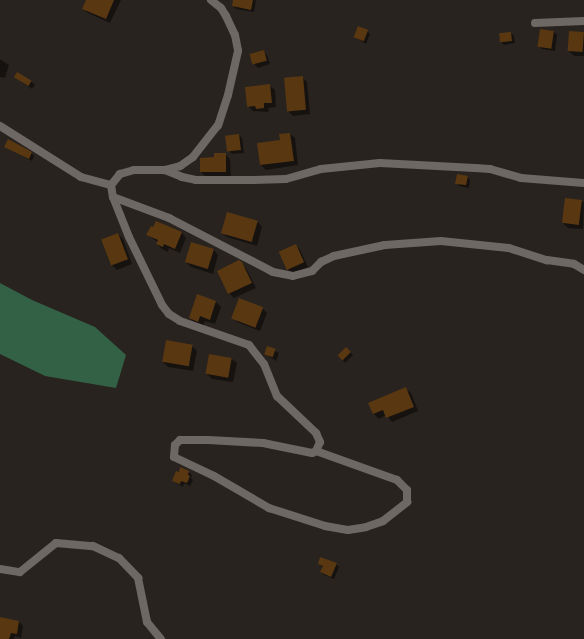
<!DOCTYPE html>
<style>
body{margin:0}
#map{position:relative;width:584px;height:639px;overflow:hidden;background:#28231f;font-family:"Times New Roman",serif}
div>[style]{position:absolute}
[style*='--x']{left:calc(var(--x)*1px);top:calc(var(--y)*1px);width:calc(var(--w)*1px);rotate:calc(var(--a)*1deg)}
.forest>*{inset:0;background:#326145}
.shadow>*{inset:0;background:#0007;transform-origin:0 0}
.building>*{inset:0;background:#593711;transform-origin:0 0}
.minor>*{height:8px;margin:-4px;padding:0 4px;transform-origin:4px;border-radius:4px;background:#6d6863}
span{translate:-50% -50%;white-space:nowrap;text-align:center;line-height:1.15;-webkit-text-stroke:3px #28231f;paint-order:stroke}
</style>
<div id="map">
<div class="forest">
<i style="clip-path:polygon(0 283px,32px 300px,95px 327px,126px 355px,116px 388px,45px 376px,0 354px)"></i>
</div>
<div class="shadow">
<i style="clip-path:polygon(87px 0,121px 0,110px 23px,88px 13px,83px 9px)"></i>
<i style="clip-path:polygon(234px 0,256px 0,254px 12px,236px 9px,233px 6px)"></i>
<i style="clip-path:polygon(367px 31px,370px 34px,366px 44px,355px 37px)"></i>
<i style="clip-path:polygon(541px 31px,554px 32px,557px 35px,555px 51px,542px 49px,539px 46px)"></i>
<i style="clip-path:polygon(511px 33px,514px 36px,515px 43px,504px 45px,501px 42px,500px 35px)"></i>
<i style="clip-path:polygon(584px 33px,584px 56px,574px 56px,569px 51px)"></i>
<i style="clip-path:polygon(264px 52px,267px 55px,270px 64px,258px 68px,255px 65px,252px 55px)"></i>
<i style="clip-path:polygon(0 59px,9px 65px,5px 78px,0 77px)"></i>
<i style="clip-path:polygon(15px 77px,32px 82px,35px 85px,32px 89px)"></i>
<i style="clip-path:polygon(302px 77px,307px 82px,310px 114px,293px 116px,288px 111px)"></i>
<i style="clip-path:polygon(270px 86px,275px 90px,276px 107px,268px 108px,269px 112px,253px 111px,248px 106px)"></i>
<i style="clip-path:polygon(290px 134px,295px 138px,298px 165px,266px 170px,261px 165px)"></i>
<i style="clip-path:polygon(239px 135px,242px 138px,244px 153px,232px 154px,229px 151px)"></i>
<i style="clip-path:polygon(5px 147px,31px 153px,34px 156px,32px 161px)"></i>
<i style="clip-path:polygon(225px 154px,230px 159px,231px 176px,206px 177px,201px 172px,215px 158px)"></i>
<i style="clip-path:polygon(467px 176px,470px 180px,469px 188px,459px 186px,456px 183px)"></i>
<i style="clip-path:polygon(566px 200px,584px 202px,583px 229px,568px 228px,563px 223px)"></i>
<i style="clip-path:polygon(157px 222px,182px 233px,186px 238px,180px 253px,169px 248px,168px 252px,162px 249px,157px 244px,158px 242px,147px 235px)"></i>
<i style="clip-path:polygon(258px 222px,262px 227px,257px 246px,227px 237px,222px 233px)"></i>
<i style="clip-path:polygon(118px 234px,123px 239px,132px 264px,117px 270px,112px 265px,103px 240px)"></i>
<i style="clip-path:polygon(296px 245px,300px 250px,308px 267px,292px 273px,288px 269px)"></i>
<i style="clip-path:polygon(214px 250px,218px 255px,213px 274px,191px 267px,186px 262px)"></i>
<i style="clip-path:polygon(241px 263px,246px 268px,256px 288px,234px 298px,229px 293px)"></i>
<i style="clip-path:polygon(216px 302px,221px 307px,215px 324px,205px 321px,203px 326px,195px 323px,190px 318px)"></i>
<i style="clip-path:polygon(262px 308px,267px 313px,260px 331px,237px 322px,233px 317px)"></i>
<i style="clip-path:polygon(192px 346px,197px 351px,193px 371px,168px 367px,163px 362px)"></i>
<i style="clip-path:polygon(267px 347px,279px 353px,276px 361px,265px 354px)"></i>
<i style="left:346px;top:348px;width:10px;height:11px;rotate:45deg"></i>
<i style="clip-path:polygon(210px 355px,232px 359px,237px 363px,233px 382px,212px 379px,207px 374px)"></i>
<i style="clip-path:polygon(406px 389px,411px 393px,418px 411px,392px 422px,386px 415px,379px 419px,374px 414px,370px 404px)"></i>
<i style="clip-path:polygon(189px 472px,192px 475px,191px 478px,193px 480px,190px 486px,184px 483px,183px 487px,174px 481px)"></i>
<i style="clip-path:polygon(319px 564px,336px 564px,339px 567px,334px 579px,324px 575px,321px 572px,323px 567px)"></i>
<i style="clip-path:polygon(0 618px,19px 622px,23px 626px,21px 638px,15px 636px,14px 639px,0 639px)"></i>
</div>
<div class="building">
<i style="clip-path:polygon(86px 0,114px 0,106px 19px,82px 9px)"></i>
<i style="clip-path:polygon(233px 0,253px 0,251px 10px,232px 6px)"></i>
<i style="left:358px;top:26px;width:11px;height:12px;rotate:22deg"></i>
<i style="left:540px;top:29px;width:14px;height:18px;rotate:8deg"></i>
<i style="left:569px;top:31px;width:15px;height:20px;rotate:4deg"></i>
<i style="left:511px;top:32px;width:9px;height:12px;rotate:84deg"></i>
<i style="left:264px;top:50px;width:11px;height:15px;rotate:75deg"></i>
<i style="left:17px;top:72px;width:17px;height:6px;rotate:31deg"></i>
<i style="left:303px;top:76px;width:34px;height:19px;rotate:85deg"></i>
<i style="clip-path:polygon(270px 84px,272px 103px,264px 103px,264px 108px,256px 109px,255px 106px,247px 107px,245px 87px)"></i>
<i style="clip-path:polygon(290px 133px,294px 161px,260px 165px,257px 143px,280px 140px,279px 134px)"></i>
<i style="left:239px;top:134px;width:16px;height:14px;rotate:83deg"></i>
<i style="clip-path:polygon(8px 139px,32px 152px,29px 159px,4px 147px)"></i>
<i style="clip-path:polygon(214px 153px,226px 153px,226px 172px,200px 172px,200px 158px,214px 157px)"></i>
<i style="clip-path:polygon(457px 174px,468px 176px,466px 185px,455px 184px)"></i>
<i style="left:565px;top:198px;width:17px;height:25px;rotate:7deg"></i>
<i style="left:227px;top:212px;width:32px;height:22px;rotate:16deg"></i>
<i style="clip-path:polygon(156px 221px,182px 232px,175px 249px,164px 244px,163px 247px,156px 244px,158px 240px,146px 235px,151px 226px,153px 227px)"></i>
<i style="left:118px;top:233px;width:28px;height:18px;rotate:69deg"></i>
<i style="left:191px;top:242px;width:24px;height:21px;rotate:17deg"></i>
<i style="left:296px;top:244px;width:20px;height:19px;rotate:66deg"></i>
<i style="clip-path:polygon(239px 260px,242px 262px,252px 283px,228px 294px,217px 271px)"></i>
<i style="clip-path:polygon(197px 294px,216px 301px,210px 320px,200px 316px,198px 322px,189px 318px)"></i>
<i style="left:239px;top:298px;width:26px;height:22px;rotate:21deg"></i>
<i style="left:166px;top:340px;width:27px;height:22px;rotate:10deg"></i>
<i style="left:267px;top:346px;width:9px;height:9px;rotate:18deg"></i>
<i style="left:346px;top:347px;width:7px;height:12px;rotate:45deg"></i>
<i style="left:209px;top:354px;width:23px;height:20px;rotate:10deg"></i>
<i style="clip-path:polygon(406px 387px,414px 407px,386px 418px,383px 410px,373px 414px,368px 403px)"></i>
<i style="clip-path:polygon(180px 467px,189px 471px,188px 475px,190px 476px,187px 483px,181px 481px,180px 484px,172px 481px,176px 471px,179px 472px)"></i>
<i style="clip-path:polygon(320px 557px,337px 563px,331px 577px,320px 572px,323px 566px,318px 564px)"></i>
<i style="clip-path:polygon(0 617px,19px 621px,17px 634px,11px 633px,9px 639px,0 639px)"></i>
</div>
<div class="minor">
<i style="--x:211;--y:0;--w:13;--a:39"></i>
<i style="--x:221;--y:8;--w:9;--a:58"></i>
<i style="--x:226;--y:16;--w:21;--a:65"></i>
<i style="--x:235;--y:35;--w:16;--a:79"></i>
<i style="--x:238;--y:51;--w:45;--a:102.8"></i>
<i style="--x:228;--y:95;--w:32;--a:108"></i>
<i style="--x:218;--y:125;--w:41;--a:128"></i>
<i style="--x:193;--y:157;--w:16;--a:145"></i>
<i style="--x:180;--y:166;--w:16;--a:165"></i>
<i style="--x:165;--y:170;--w:31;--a:180"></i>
<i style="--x:134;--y:170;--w:15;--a:164"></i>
<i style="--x:120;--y:174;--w:14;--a:129"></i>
<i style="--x:111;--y:185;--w:12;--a:81"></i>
<i style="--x:113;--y:197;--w:43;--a:68.2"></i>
<i style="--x:129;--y:237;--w:76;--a:64.1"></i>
<i style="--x:162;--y:305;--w:11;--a:52"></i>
<i style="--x:169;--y:314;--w:13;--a:32"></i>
<i style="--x:180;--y:321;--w:73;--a:19.2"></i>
<i style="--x:249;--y:345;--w:24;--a:52"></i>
<i style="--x:264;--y:364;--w:35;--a:68"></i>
<i style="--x:277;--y:396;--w:54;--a:43.5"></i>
<i style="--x:316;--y:433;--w:10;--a:66"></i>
<i style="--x:320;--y:442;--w:10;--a:114"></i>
<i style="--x:316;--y:451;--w:4;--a:153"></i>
<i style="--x:312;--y:453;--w:50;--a:-168.5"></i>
<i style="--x:263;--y:443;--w:55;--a:-176.9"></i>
<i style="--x:208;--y:440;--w:28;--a:180"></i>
<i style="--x:180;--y:440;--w:7;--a:135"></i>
<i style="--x:175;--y:445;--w:12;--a:95"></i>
<i style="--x:174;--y:457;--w:44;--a:25.4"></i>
<i style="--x:214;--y:476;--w:64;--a:30.2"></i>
<i style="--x:269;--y:508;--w:59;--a:17.8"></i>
<i style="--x:325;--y:526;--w:23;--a:10"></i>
<i style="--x:348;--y:530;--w:18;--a:-9"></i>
<i style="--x:366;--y:527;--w:18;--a:-19"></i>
<i style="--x:383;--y:521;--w:31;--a:-38"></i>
<i style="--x:407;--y:502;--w:12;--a:-90"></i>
<i style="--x:407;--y:490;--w:14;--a:-135"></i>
<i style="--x:397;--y:480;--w:86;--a:-160.3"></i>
<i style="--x:535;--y:23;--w:49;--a:-2.3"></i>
<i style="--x:0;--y:126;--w:96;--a:32.2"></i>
<i style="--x:81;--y:177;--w:31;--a:15"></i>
<i style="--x:165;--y:170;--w:18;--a:22"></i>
<i style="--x:182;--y:177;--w:14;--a:12"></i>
<i style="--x:196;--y:180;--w:58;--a:0"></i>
<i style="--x:254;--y:180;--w:32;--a:-2"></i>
<i style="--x:286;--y:179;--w:36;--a:-16"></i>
<i style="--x:321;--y:169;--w:59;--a:-5.8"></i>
<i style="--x:380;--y:163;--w:95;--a:3"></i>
<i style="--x:475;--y:168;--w:15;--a:4"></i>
<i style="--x:490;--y:169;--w:32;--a:16"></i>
<i style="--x:521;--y:178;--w:63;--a:4.5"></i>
<i style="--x:113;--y:197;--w:60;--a:20.6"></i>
<i style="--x:169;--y:218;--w:117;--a:27.4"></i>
<i style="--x:273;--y:272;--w:20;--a:11"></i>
<i style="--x:293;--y:276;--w:20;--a:-15"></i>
<i style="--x:312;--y:271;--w:13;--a:-45"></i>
<i style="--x:321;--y:262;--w:14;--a:-25"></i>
<i style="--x:334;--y:256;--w:52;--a:-12.2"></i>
<i style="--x:385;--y:245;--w:56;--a:-4.1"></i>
<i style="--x:441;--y:241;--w:68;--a:5.9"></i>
<i style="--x:509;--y:248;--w:40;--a:18"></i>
<i style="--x:547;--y:260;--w:27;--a:8"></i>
<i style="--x:574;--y:264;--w:12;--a:31"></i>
<i style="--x:0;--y:569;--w:20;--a:9"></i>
<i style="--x:20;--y:572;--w:46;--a:-38.9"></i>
<i style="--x:56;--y:543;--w:37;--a:5"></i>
<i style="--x:93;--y:546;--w:29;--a:25"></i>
<i style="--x:119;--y:558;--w:28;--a:46"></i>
<i style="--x:138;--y:578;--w:45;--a:78.4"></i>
<i style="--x:147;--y:622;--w:22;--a:51"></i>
</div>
</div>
